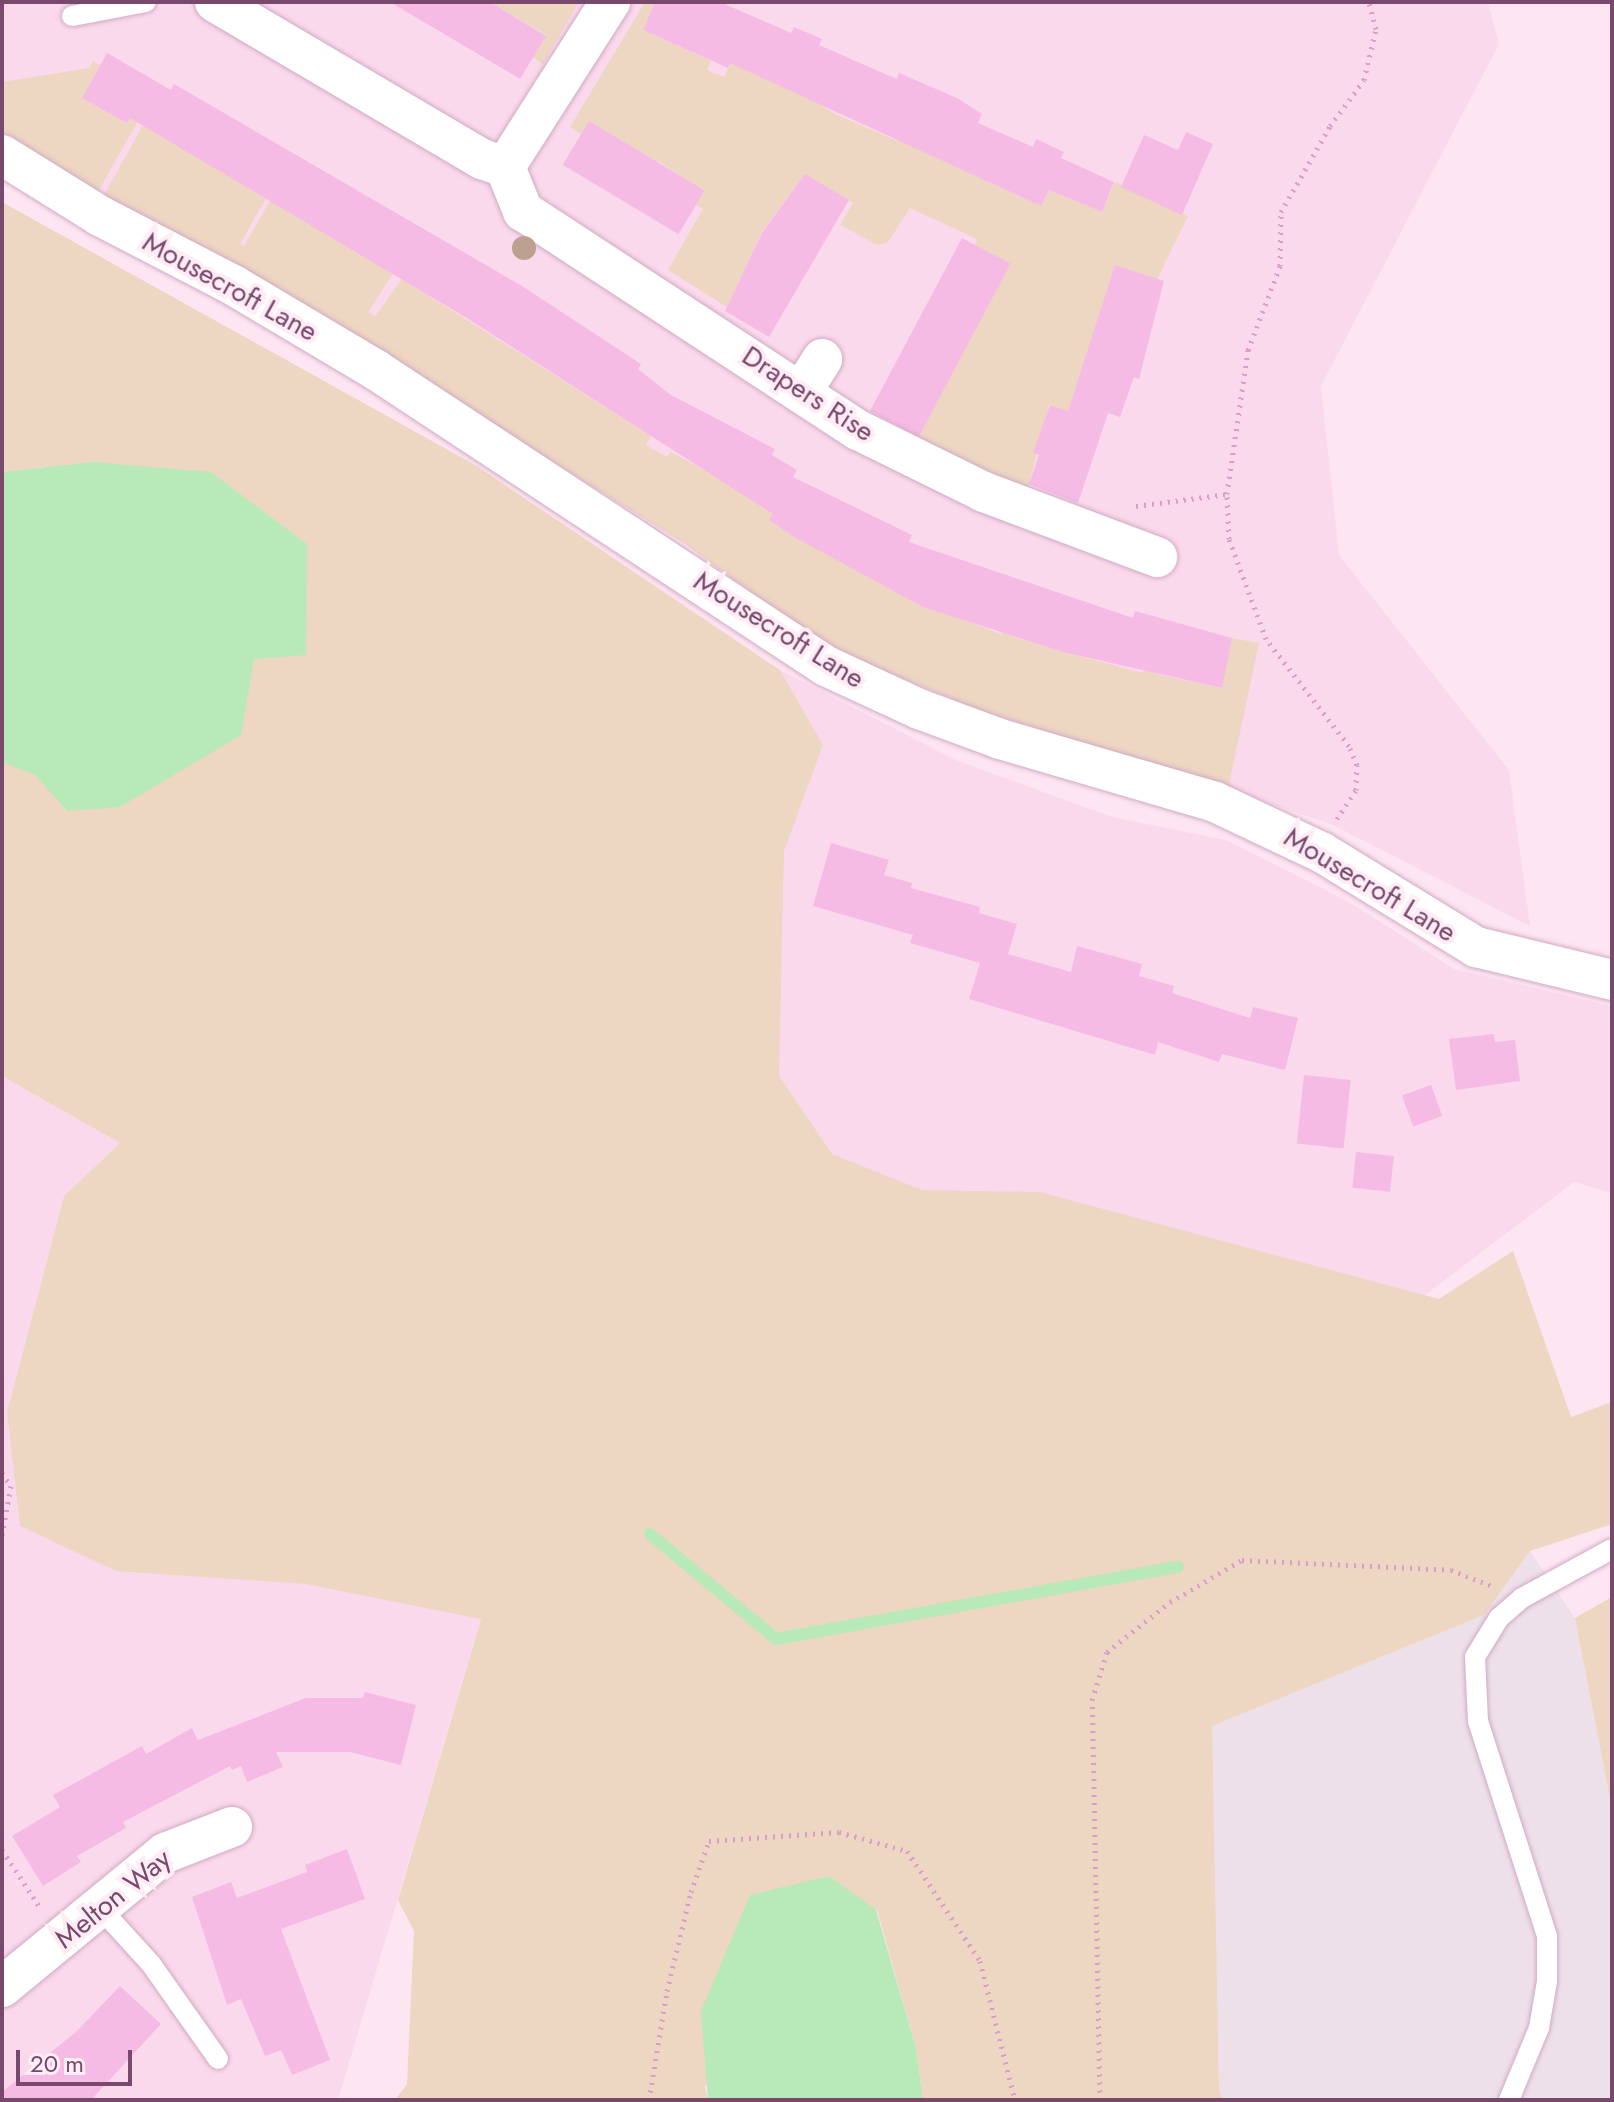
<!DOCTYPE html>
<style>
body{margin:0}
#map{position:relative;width:1614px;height:2102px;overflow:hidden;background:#fee5f2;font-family:Jost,sans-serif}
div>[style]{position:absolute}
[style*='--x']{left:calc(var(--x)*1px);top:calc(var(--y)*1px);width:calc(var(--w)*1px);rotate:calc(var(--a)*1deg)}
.residential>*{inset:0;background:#fbd9ec}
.industrial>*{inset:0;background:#eee0e9}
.green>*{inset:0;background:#edd6c2}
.water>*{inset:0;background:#b8e9b9}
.stream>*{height:12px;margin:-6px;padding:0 6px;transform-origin:6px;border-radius:6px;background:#b8e9b9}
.building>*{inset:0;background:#f5bbe5;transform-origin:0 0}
.path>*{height:5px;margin-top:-2.5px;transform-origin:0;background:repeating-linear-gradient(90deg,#db9eca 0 2px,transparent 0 8px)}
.roads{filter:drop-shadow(0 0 2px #d0aac4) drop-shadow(0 0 2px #d0aac4)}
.service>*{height:20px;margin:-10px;padding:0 10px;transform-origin:10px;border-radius:10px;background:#fff}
.minor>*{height:40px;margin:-20px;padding:0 20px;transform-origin:20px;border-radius:20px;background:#fff}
.trees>*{width:24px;height:24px;margin:-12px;border-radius:50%;background:#bca191}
span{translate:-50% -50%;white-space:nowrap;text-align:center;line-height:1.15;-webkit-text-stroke:8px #ffedf6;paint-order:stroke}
.street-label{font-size:28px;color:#79486d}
.frame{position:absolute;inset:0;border:4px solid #79486d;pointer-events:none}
.scale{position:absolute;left:16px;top:2050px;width:116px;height:36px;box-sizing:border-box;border:4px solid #79486d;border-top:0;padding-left:10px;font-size:24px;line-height:28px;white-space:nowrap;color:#79486d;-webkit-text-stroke:6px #ffedf6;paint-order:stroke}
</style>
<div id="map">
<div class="residential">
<i style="clip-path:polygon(2px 2px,1488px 2px,1499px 44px,1321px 386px,1339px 555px,1509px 770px,1530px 926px,1333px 825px,1228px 789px,755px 596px,685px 544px,230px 261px,67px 179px,2px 139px)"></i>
<i style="clip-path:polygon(780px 670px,956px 760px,1112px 817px,1226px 840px,1351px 903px,1454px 969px,1612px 1006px,1612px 1193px,1574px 1182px,1412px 1305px,810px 1306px,727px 839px,759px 714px)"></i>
<i style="clip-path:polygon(2px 1076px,120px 1143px,64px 1196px,7px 1412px,306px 1584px,481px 1618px,338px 2100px,2px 2100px)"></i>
</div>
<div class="industrial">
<i style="clip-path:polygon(1530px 1551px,1575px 1618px,1612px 1808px,1612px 2100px,1224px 2100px,1219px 2091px,1211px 1726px,1484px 1615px)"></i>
</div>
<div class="green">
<i style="clip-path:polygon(490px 2px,579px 2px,543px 64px,533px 57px,546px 35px)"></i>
<i style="clip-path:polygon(645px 2px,655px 2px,643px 30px,711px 61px,707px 70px,724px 77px,738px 48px,833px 113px,895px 140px,1000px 160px,990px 183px,1041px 206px,1049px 190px,1102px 212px,1115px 182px,1188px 216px,1157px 279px,1115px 265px,1071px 412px,1049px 405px,1028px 489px,914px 443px,1009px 264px,975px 245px,977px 239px,910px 208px,888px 242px,878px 245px,840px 225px,853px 203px,805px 174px,762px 232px,727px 307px,668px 270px,703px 209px,696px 205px,704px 191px,658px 161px,651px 171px,645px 157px,590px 121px,581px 134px,570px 127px)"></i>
<i style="clip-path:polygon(93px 61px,100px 65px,82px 98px,127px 123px,145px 92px,152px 96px,97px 194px,2px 139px,2px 82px,89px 68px)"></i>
<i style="clip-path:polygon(157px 100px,284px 166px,240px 244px,244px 246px,288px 169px,412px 244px,368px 312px,375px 316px,402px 279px,651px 436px,646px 444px,649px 447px,667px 457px,671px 452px,724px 481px,773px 514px,770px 520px,941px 611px,1001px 634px,1017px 590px,1023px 592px,1009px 635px,1063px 652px,1075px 613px,1079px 656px,1143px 673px,1156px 626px,1167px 628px,1157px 674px,1221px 688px,1232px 638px,1259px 643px,1228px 789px,976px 709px,825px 646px,685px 544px,230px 261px,103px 197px)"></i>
<i style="clip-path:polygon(2px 202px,475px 465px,780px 670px,823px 745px,784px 851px,779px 1076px,832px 1154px,922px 1190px,1040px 1192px,1439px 1299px,1513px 1251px,1571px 1417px,1612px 1402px,1612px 1524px,1530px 1551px,1484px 1615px,1212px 1726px,1219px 2091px,1224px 2100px,923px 2100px,916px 2048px,877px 1910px,705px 2087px,708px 2100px,395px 2100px,407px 2084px,414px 1931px,398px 1900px,481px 1619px,306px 1584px,116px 1571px,20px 1526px,7px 1412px,64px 1196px,120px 1143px,2px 1076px,2px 762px,35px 774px,67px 811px,91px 462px,2px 472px)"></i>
<i style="clip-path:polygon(1612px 1597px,1612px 1809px,1575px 1618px)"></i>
</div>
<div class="water">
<i style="clip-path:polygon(91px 462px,211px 472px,307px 544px,306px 655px,254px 659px,241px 735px,120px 807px,67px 811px,35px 775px,2px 762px,2px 472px)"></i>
<i style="clip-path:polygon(829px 1876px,876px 1910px,916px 2048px,923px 2100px,708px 2100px,701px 2011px,750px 1895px)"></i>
</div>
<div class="stream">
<i style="--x:650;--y:1534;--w:164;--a:39.8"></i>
<i style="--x:776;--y:1639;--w:408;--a:-10.2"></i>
</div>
<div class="building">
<i style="clip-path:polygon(390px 2px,490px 2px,546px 36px,520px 79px)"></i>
<i style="clip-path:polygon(655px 2px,720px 2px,791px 33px,794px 27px,822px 39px,819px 45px,897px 79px,899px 73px,957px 98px,982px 114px,978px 123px,1033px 147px,1036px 139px,1064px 152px,1061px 158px,1114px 182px,1102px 212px,1049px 190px,1041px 206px,730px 63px,728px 68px,643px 30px)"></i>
<i style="clip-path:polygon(107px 53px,171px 90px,174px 84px,522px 286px,641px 364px,638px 369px,671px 395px,775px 449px,772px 455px,797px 470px,793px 477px,912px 535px,909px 542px,1133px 618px,1135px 611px,1232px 638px,1222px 688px,1063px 652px,923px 607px,796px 538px,769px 520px,773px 514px,465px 317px,130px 118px,127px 123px,82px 98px)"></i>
<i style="left:589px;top:121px;width:135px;height:51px;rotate:31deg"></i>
<i style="clip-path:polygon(1186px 132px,1213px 144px,1182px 215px,1121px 187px,1144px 135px,1178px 150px)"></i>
<i style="clip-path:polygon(805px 174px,849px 200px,769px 337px,725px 311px,762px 233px)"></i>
<i style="left:962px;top:238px;width:55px;height:196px;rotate:28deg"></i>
<i style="clip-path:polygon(1115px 265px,1164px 281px,1139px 379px,1134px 377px,1120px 417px,1108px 413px,1078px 503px,1029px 484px,1039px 455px,1033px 453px,1050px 405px,1068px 411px)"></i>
<i style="clip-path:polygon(831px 843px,889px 860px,884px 875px,912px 883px,911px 888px,980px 907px,979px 913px,1017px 924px,1008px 954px,1071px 972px,1077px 946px,1142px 964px,1139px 976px,1174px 986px,1172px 993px,1250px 1018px,1253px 1007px,1298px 1018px,1285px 1070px,1222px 1054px,1219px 1062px,1158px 1042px,1155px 1055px,969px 999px,980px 963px,910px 943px,913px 935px,813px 906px)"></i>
<i style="clip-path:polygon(1494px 1034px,1495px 1042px,1515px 1040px,1520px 1081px,1456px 1090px,1449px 1039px)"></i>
<i style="left:1304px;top:1075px;width:47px;height:69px;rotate:6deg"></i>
<i style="left:1431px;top:1085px;width:33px;height:31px;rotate:70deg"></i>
<i style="left:1356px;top:1152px;width:38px;height:36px;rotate:6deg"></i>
<i style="clip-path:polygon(365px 1692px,416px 1705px,401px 1765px,350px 1752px,276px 1752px,283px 1767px,247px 1782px,241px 1766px,232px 1770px,230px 1766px,123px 1822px,126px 1828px,77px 1856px,81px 1862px,43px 1886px,12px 1836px,60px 1807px,53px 1795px,142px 1746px,146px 1754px,192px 1728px,198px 1740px,306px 1698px,363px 1698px)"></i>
<i style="clip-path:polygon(347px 1849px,365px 1899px,281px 1929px,330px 2060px,292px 2075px,281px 2050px,265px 2056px,241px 1999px,227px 2005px,192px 1897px,231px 1882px,237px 1898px,307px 1872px,305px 1865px)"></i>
<i style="clip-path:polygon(120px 1986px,161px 2024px,91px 2100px,2px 2100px,2px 2092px,77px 2031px)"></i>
</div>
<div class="path">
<i style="--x:1136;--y:506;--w:92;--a:-7.5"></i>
<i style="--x:1337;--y:819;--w:35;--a:-57"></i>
<i style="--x:1356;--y:790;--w:25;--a:-88"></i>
<i style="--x:1357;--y:765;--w:21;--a:-113"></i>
<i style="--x:1349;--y:746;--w:135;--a:-127.8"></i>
<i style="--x:1266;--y:639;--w:107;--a:-110.3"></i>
<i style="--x:1229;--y:539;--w:45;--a:-92.5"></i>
<i style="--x:1227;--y:494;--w:146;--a:-81.7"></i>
<i style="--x:1248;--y:350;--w:90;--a:-69.1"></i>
<i style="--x:1280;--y:266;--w:54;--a:-88.9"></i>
<i style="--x:1281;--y:212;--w:99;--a:-60.3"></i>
<i style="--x:1330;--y:126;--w:57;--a:-53.5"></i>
<i style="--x:1364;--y:80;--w:52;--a:-76.8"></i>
<i style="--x:1376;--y:29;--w:28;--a:-105"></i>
<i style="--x:2;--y:1473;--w:16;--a:55"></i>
<i style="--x:11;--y:1486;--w:50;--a:100.4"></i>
<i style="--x:2;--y:1850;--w:67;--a:56.5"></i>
<i style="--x:649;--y:2100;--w:110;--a:-80.6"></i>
<i style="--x:667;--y:1991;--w:102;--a:-76.4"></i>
<i style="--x:691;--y:1892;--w:54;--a:-70.6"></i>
<i style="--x:709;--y:1841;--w:130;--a:-4"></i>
<i style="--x:839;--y:1832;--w:71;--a:15.6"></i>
<i style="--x:907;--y:1851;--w:132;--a:56.4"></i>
<i style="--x:980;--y:1961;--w:143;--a:75.9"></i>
<i style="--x:1100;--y:2100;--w:400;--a:-91.1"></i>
<i style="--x:1092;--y:1700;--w:50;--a:-72.6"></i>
<i style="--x:1107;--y:1652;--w:80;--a:-38.4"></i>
<i style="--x:1170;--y:1602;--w:83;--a:-30.3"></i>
<i style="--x:1242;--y:1560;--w:209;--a:2.7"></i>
<i style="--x:1451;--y:1570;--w:44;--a:21.3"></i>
</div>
<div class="roads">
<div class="service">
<i style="--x:72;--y:16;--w:75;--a:-10.7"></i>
<i style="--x:101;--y:1909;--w:74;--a:47.7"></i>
<i style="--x:151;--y:1964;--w:116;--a:54.8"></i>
<i style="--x:1509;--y:2100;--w:78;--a:-67.4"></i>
<i style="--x:1539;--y:2028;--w:48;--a:-80.3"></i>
<i style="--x:1547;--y:1981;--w:45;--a:-90"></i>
<i style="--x:1547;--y:1936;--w:226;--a:-107.8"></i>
<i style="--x:1478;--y:1721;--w:64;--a:-92.7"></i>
<i style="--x:1475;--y:1657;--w:46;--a:-58.4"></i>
<i style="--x:1499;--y:1618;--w:30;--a:-41"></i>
<i style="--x:1522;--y:1598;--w:102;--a:-28.6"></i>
</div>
<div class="minor">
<i style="--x:215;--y:2;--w:310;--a:30.5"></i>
<i style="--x:482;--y:159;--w:24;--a:19"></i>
<i style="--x:505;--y:167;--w:48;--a:67.8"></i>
<i style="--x:523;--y:211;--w:400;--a:33.2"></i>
<i style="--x:858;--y:430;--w:140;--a:26.2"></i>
<i style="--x:984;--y:492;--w:185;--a:20.6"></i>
<i style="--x:2;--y:155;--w:115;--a:31.9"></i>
<i style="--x:100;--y:216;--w:150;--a:27.4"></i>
<i style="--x:233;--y:285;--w:166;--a:30.7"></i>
<i style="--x:376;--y:370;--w:539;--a:33.34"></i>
<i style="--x:826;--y:666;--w:102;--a:24.8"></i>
<i style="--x:919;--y:709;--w:86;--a:20.3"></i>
<i style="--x:1000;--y:739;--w:224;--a:16.3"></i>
<i style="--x:1215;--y:802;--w:117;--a:25.3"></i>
<i style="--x:1321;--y:852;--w:182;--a:31.5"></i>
<i style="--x:1476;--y:947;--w:140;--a:13.6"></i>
<i style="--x:505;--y:167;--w:196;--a:-57.5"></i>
<i style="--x:801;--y:393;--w:40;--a:-58"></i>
<i style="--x:2;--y:1987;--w:211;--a:-39.4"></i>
<i style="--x:165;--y:1853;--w:72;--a:-21.2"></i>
</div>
</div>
<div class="trees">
<i style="left:524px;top:248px"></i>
</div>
<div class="street-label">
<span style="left:230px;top:287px;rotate:29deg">Mousecroft Lane</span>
<span style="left:808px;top:394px;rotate:33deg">Drapers Rise</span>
<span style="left:779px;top:630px;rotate:32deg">Mousecroft Lane</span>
<span style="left:1370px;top:885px;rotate:31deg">Mousecroft Lane</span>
<span style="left:113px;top:1899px;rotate:-39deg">Melton Way</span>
</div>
<div class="frame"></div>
<div class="scale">20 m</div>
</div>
